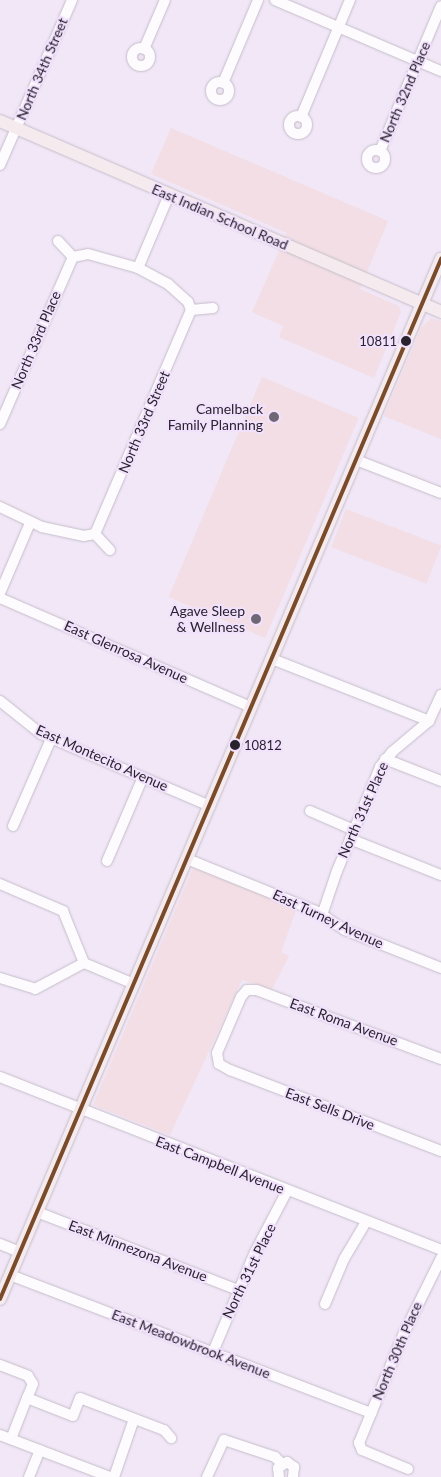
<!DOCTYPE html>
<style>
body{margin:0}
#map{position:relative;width:441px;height:1477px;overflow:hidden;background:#f1e7f7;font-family:Lato,sans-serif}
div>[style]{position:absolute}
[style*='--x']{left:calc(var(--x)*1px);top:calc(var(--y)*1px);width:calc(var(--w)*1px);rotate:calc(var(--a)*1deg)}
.commercial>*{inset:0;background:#f2dee4;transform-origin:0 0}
.roads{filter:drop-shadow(0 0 1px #c5bdc9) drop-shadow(0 0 1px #c5bdc9)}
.minor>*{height:10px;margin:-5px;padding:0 5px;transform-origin:5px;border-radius:5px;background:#fdfbfe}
.minor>.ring{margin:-5px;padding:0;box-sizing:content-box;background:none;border:10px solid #fdfbfe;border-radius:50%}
.major>*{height:12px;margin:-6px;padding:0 6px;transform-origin:6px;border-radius:6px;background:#f5ebee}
.bus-1>*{height:4px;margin:-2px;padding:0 2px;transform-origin:2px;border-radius:2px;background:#7a4b2a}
.dots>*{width:14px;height:14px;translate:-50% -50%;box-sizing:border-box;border:2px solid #f2e1fd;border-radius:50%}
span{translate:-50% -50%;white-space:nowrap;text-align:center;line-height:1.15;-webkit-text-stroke:4px #f2e1fd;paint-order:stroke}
.bus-label{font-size:13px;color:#29232d}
.right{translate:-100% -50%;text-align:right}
.left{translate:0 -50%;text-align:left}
.street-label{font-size:14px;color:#29232d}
.poi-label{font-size:14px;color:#29232d}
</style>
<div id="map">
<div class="commercial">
<i style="clip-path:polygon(171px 128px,388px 221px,360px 289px,399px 306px,401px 312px,374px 378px,279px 337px,283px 326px,252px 312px,287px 233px,151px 174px)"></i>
<i style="clip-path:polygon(431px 318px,441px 321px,441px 439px,384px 416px,421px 328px)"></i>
<i style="left:262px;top:377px;width:105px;height:239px;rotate:23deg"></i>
<i style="left:346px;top:509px;width:102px;height:41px;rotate:21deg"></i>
<i style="clip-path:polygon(193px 868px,297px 908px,281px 952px,289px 956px,272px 989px,242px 980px,170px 1135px,93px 1105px)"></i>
</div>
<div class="roads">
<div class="minor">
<i style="--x:275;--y:0;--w:181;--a:23.2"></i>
<i class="ring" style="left:132px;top:48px;width:8px;height:8px"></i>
<i style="--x:144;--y:49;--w:53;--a:-66.8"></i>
<i class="ring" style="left:211px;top:82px;width:8px;height:8px"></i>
<i style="--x:223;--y:83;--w:90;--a:-67.1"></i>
<i class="ring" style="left:289px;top:116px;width:8px;height:8px"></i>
<i style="--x:301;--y:117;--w:127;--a:-67.3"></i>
<i class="ring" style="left:367px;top:150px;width:8px;height:8px"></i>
<i style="--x:380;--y:151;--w:157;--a:-67.2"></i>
<i style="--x:0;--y:165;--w:180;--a:-66.4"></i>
<i style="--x:58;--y:241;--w:22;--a:47"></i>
<i style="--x:138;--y:268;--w:79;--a:-67"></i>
<i style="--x:191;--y:310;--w:22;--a:-5"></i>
<i style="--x:0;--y:424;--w:182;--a:-66.4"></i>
<i style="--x:73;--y:257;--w:15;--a:-11"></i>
<i style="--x:88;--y:254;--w:52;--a:15.6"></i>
<i style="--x:138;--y:268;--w:34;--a:28"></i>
<i style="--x:168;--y:284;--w:27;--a:42"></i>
<i style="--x:188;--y:302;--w:9;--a:69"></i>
<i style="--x:191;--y:310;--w:244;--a:113.2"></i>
<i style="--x:95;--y:534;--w:11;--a:170"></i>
<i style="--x:84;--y:536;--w:43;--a:-167.9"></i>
<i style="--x:42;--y:527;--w:47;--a:-154.5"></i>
<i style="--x:356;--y:460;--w:91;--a:21.2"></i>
<i style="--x:95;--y:534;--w:22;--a:47"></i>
<i style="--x:0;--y:593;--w:76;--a:-66.8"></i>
<i style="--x:0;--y:598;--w:274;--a:23.5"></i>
<i style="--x:272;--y:659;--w:169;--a:21.5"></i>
<i style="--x:0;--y:701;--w:53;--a:38.8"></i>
<i style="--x:41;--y:734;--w:184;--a:23.1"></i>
<i style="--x:385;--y:759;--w:60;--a:21.4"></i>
<i style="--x:310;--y:811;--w:48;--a:23.4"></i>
<i style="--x:13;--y:826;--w:95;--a:-66.4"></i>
<i style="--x:350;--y:839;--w:98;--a:21.6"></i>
<i style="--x:187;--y:859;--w:141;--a:22"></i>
<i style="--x:318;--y:912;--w:32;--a:34"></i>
<i style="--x:345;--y:930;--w:103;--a:21.6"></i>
<i style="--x:107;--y:861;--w:91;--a:-66.8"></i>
<i style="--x:0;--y:884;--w:69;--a:23.2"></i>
<i style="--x:63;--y:911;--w:56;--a:68"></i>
<i style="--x:84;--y:963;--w:54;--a:22.8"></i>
<i style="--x:322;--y:915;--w:46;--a:-71.2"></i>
<i style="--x:337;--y:871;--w:113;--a:-67.5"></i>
<i style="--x:380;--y:767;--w:19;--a:-51"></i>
<i style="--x:392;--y:752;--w:48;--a:-40"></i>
<i style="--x:429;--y:721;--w:29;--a:-65"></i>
<i style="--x:0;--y:978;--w:37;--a:17"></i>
<i style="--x:35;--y:989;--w:55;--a:-28"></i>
<i style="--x:441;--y:1059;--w:197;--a:-159.5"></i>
<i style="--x:256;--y:990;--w:9;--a:180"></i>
<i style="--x:247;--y:990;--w:9;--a:131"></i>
<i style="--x:241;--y:997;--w:61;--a:113.2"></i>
<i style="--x:217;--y:1053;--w:11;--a:80"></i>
<i style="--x:219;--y:1064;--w:13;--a:29"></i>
<i style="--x:230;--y:1070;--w:226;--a:21"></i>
<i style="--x:0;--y:1077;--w:474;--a:21.4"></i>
<i style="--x:37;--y:1212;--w:216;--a:21.2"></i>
<i style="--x:0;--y:1244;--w:22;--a:22"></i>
<i style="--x:10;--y:1275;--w:387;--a:20.9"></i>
<i style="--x:325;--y:1304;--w:49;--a:-67.1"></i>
<i style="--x:344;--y:1259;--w:43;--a:-59.3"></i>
<i style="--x:213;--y:1352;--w:108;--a:-67.2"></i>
<i style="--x:255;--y:1252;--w:69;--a:-62.3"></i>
<i style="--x:0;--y:1365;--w:30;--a:21"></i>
<i style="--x:28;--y:1376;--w:9;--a:58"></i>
<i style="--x:33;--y:1384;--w:15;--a:113"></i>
<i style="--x:27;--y:1398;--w:49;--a:21.4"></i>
<i style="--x:73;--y:1416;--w:19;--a:-69"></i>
<i style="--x:80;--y:1398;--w:90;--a:20.9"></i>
<i style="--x:164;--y:1430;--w:11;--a:49"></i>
<i style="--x:0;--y:1435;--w:118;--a:20.9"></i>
<i style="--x:11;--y:1439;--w:44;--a:-68.7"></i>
<i style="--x:408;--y:1469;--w:50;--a:-157.6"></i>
<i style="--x:362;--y:1450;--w:8;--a:-113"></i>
<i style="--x:359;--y:1443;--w:119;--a:-67.8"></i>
<i style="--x:404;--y:1333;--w:84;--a:-63.7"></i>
<i style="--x:29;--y:1477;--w:29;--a:-68"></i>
<i style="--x:114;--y:1477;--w:61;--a:-71"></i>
<i style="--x:207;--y:1477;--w:41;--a:-65.3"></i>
<i style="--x:224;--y:1440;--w:54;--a:18.4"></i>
<i style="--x:275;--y:1457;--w:8;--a:45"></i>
<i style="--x:279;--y:1477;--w:9;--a:-96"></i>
<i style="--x:278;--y:1468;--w:11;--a:-34"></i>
<i style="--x:287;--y:1462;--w:9;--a:36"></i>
<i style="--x:294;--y:1467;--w:10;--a:96"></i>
</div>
<div class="major">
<i style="--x:0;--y:121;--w:481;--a:23.4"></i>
<i style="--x:0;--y:1299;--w:1130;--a:-67.02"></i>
</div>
</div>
<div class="bus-1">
<i style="--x:0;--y:1299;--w:1130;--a:-67.02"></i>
</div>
<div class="dots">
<i style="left:406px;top:341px;background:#29232d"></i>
<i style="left:274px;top:417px;background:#6f6874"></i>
<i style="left:256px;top:619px;background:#6f6874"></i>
<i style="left:235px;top:745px;background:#29232d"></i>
</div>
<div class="bus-label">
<span class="right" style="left:397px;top:341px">10811</span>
<span class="left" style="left:244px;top:745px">10812</span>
</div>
<div class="street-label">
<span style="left:42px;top:69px;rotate:-67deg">North 34th Street</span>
<span style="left:405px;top:92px;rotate:-67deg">North 32nd Place</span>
<span style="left:220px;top:217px;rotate:23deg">East Indian School Road</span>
<span style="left:36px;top:340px;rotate:-67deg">North 33rd Place</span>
<span style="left:144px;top:422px;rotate:-67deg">North 33rd Street</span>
<span style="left:126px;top:652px;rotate:24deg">East Glenrosa Avenue</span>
<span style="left:102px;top:758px;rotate:24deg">East Montecito Avenue</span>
<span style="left:363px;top:810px;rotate:-66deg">North 31st Place</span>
<span style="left:328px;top:919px;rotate:25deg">East Turney Avenue</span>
<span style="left:344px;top:1022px;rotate:20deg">East Roma Avenue</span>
<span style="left:330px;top:1109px;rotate:21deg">East Sells Drive</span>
<span style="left:220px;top:1165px;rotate:21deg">East Campbell Avenue</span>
<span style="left:138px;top:1251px;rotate:21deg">East Minnezona Avenue</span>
<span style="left:249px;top:1271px;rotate:-64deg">North 31st Place</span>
<span style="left:191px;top:1344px;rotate:21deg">East Meadowbrook Avenue</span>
<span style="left:397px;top:1351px;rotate:-67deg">North 30th Place</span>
</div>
<div class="poi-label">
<span class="right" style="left:263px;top:417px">Camelback<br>Family Planning</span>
<span class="right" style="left:245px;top:619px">Agave Sleep<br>&amp; Wellness</span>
</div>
</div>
